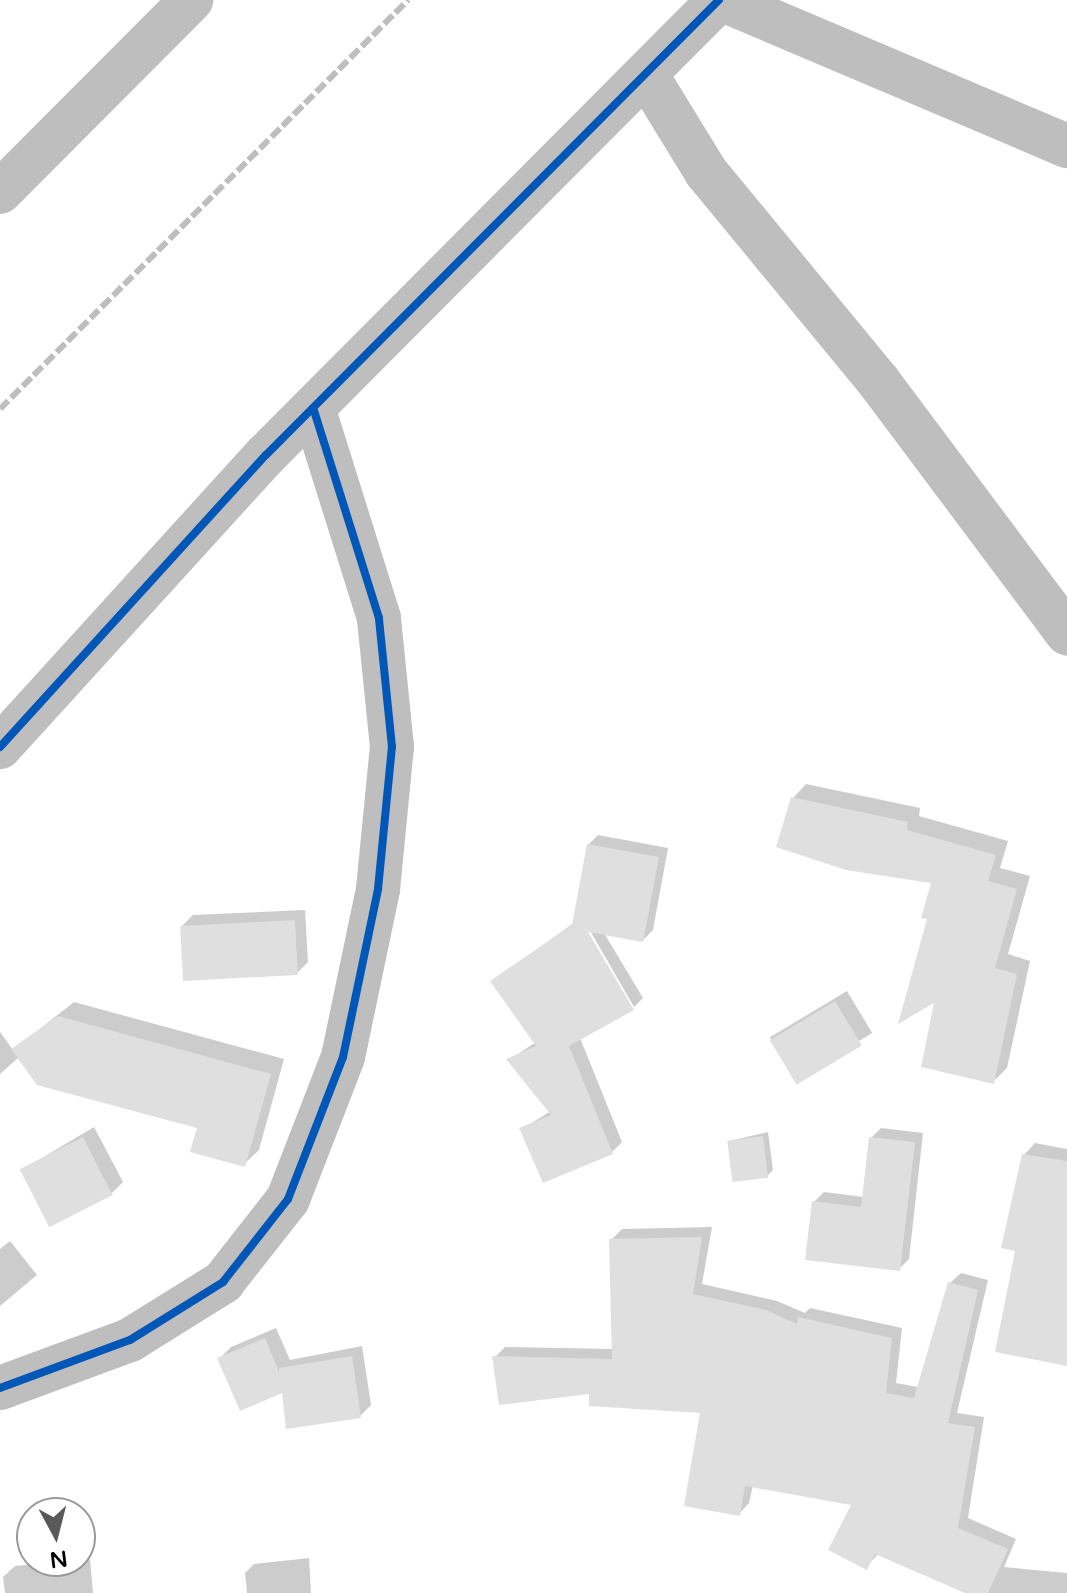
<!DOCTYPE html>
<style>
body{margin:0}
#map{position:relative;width:1067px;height:1593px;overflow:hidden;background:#fff;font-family:"Varela Round",sans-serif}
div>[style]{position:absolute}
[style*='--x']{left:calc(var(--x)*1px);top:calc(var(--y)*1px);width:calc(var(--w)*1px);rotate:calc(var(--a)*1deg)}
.shadow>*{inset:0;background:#0003;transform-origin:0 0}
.building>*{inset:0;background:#dfdfdf;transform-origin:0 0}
.minor>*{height:44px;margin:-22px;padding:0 22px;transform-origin:22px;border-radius:22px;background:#bebebe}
.rail>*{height:6px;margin-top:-3px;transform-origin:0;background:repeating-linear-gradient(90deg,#bebebe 0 12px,transparent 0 16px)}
.cycleway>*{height:8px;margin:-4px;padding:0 4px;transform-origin:4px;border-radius:4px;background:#0057b8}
span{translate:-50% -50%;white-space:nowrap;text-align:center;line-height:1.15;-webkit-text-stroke:7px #fff;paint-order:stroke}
.north{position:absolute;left:16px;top:1497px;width:80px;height:80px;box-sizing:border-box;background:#fff;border:2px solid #999;border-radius:50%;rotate:173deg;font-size:22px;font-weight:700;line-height:32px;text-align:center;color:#000}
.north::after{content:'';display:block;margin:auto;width:28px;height:36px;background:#595959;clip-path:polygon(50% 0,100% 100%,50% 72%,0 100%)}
</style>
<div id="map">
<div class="shadow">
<i style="clip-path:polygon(806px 784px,920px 808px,919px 816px,1008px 841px,1000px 868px,1030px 876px,1008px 954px,1030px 961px,1007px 1068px,994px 1081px,937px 999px,929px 918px,934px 881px,793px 798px)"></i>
<i style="clip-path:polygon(598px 835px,668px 848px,653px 930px,643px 940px,604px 933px,643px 998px,634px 1007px,585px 922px,582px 924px,580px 1038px,622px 1142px,612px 1152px,544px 1181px,522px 1129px,551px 1111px,509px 1060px,536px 1042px,493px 981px,575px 922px,588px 845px)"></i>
<i style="clip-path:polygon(305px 910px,308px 962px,297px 973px,182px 926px,193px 915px)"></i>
<i style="left:847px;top:991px;width:49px;height:90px;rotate:59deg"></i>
<i style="clip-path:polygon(74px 1002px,284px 1059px,259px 1150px,244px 1164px,199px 1127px,19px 1057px,0 1074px,0 1032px,13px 1050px)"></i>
<i style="clip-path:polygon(94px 1127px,123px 1182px,112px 1193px,22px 1170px)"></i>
<i style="clip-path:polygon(881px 1128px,923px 1133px,909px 1259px,899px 1269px,814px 1202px,824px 1192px,864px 1197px,871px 1138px)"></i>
<i style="clip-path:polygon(768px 1132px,773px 1170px,767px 1176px,729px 1141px)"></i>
<i style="clip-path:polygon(1035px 1143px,1067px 1149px,1067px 1364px,1017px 1249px,1024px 1155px)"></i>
<i style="clip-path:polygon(712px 1227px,702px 1284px,777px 1301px,805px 1313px,810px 1308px,902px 1328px,896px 1383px,918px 1387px,950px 1283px,961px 1273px,988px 1280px,957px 1413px,984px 1417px,968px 1518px,1016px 1539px,1004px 1567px,1067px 1573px,1067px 1593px,970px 1593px,879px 1553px,866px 1567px,854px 1503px,753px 1485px,749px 1503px,739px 1514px,702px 1411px,592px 1392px,495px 1357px,505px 1347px,613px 1349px,611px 1240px,622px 1229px)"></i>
<i style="clip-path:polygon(10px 1241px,37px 1275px,0 1306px,0 1249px)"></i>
<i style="clip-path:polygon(276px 1328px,290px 1360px,362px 1346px,371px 1405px,360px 1416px,284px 1390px,220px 1358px,231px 1347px)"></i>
<i style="clip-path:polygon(309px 1558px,311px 1593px,247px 1593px,245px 1573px,254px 1564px)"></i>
<i style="clip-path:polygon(90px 1559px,93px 1593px,5px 1593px,3px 1577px,15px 1566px)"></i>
</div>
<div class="building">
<i style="clip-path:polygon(791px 797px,908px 822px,907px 830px,996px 855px,988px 881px,1017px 889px,995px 968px,1017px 974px,994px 1084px,921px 1067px,934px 1003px,898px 1024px,927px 919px,921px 918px,931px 883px,846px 870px,776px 847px)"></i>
<i style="clip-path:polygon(587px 844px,659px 857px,643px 942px,588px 932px,634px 1010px,569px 1046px,613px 1154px,543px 1183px,519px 1128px,551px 1115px,506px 1059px,536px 1046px,490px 981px,572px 925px)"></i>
<i style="left:295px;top:920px;width:55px;height:115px;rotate:87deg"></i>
<i style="left:835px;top:1001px;width:52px;height:76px;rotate:59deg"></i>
<i style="clip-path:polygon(58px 1016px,271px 1074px,245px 1167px,190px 1152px,197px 1128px,37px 1085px,11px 1049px)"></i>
<i style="left:763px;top:1136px;width:42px;height:36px;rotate:83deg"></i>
<i style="left:83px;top:1137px;width:65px;height:71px;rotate:63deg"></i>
<i style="clip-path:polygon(869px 1137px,915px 1142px,900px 1271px,805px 1260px,812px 1201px,861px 1207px)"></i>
<i style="clip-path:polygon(1022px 1154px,1067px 1161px,1067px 1366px,995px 1352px,1015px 1251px,1001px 1248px)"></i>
<i style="clip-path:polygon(702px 1237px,693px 1294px,766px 1310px,797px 1324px,798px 1317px,892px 1338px,886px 1393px,914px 1398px,948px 1282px,978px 1290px,948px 1423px,975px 1427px,958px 1528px,1008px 1549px,988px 1593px,965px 1593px,875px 1554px,867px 1570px,828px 1550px,851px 1505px,745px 1486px,740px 1516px,684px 1506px,700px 1413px,589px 1406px,589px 1394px,499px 1405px,492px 1356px,612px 1359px,609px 1239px)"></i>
<i style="clip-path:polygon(265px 1338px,279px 1372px,279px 1368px,352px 1356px,361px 1418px,286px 1429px,282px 1393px,240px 1411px,217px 1358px)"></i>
</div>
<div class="minor">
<i style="--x:723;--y:0;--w:374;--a:23"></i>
<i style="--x:646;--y:74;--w:115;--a:58.5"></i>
<i style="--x:706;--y:172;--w:272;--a:50.5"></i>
<i style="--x:879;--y:382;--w:314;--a:53.2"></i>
<i style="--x:0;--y:192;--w:271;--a:-45.1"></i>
<i style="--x:0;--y:747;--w:395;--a:-47.7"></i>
<i style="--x:266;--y:455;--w:642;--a:-45.13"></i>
<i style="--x:0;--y:1388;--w:139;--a:-20.3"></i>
<i style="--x:130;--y:1340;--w:110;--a:-31.9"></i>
<i style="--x:223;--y:1282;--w:105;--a:-51.9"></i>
<i style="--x:288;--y:1199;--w:152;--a:-68.8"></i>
<i style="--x:343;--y:1057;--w:172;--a:-78.2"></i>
<i style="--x:378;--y:889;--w:143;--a:-84.4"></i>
<i style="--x:392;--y:747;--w:130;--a:-95.8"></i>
<i style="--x:379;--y:618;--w:220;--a:-107.4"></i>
</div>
<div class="rail">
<i style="--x:0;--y:409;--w:578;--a:-45.07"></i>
</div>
<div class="cycleway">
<i style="--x:0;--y:747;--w:395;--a:-47.7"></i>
<i style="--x:266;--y:455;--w:642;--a:-45.13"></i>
<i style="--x:0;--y:1388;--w:139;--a:-20.3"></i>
<i style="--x:130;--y:1340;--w:110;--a:-31.9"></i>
<i style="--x:223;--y:1282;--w:105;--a:-51.9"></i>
<i style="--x:288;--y:1199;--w:152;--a:-68.8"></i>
<i style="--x:343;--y:1057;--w:172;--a:-78.2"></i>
<i style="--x:378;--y:889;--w:143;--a:-84.4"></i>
<i style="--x:392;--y:747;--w:130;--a:-95.8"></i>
<i style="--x:379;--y:618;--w:220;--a:-107.4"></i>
</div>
<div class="north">N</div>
</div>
